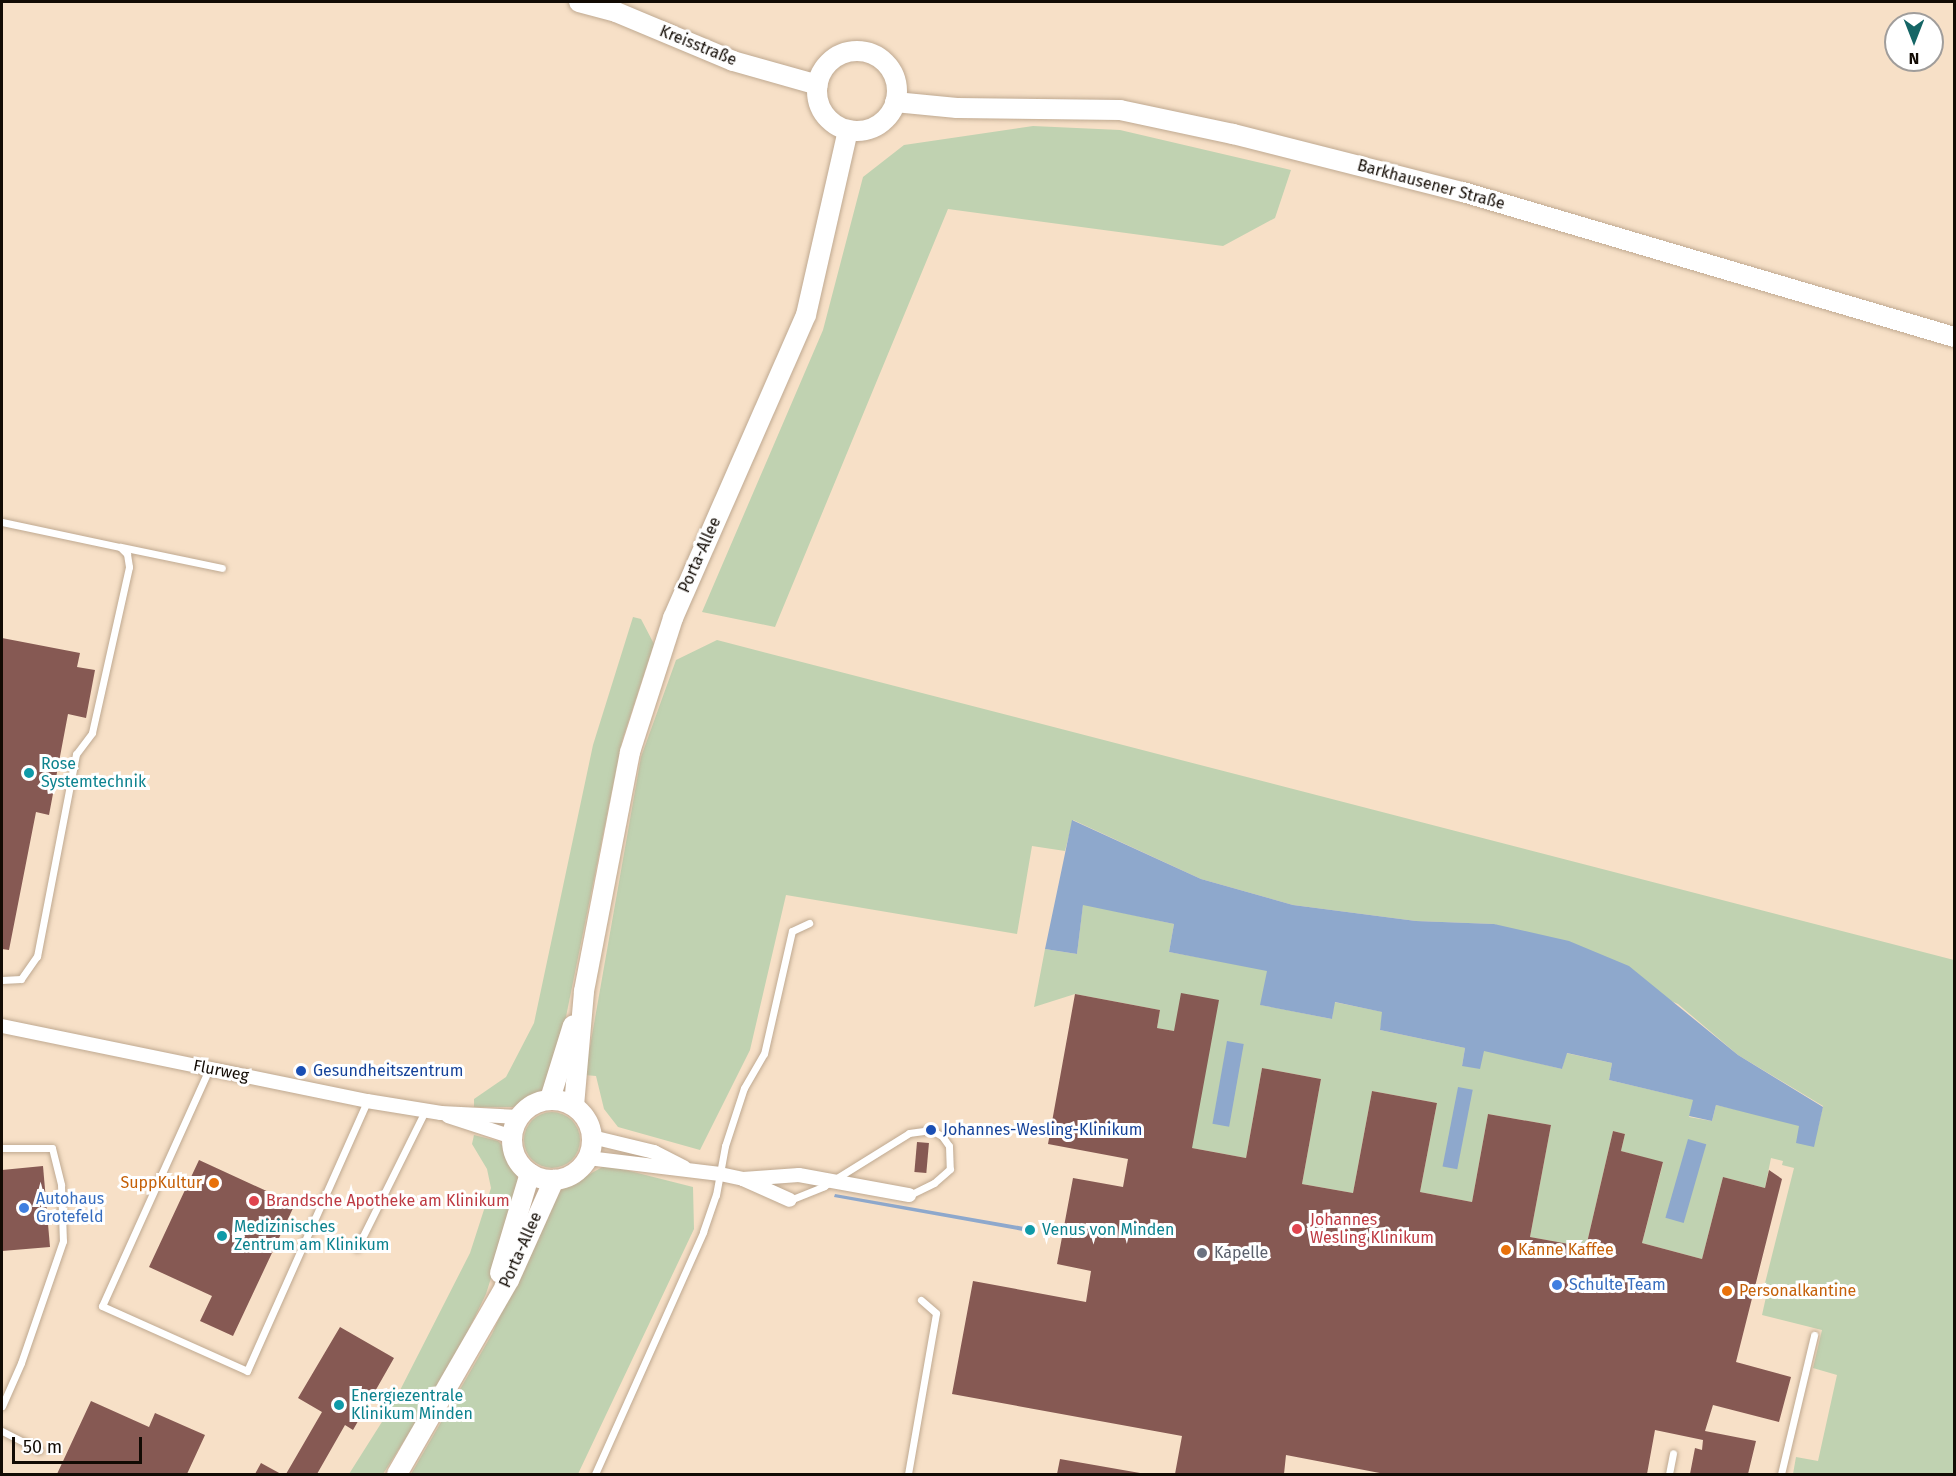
<!DOCTYPE html>
<meta charset="utf-8">
<style>
body{margin:0}
#map{position:relative;width:1956px;height:1476px;overflow:hidden;background:#f7e0c7;font-family:"Fira Sans",sans-serif}
div>[style]{position:absolute}
[style*='--x']{left:calc(var(--x)*1px);top:calc(var(--y)*1px);width:calc(var(--w)*1px);rotate:calc(var(--a)*1deg)}
.green>*{inset:0;background:#c0d2b1}
.round{border-radius:50%}
.water>*{inset:0;background:#8ea8cc;transform-origin:0 0}
.building>*{inset:0;background:#865953;transform-origin:0 0}
.roads{filter:drop-shadow(0 0 2px #bfa991) drop-shadow(0 0 2px #bfa991)}
.lane>*{height:7px;margin:-3.5px;padding:0 3.5px;transform-origin:3.5px;border-radius:3.5px;background:#fff}
.street>*{height:14px;margin:-7px;padding:0 7px;transform-origin:7px;border-radius:7px;background:#fff}
.secondary>*{height:20px;margin:-10px;padding:0 10px;transform-origin:10px;border-radius:10px;background:#fff}
.secondary>.ring{margin:-10px;padding:0;box-sizing:content-box;background:none;border:20px solid #fff;border-radius:50%}
.dots>*{width:16px;height:16px;translate:-50% -50%;box-sizing:border-box;border:3px solid #fff;border-radius:50%}
span{translate:-50% -50%;white-space:nowrap;text-align:center;line-height:1.15;-webkit-text-stroke:6px #fff;paint-order:stroke}
.street-label{font-size:16px;color:#120b04}
.culture-label{font-size:16px;color:#0d838f}
.left{translate:0 -50%;text-align:left}
.transit-label{font-size:16px;color:#164399}
.food-label{font-size:16px;color:#c56008}
.right{translate:-100% -50%;text-align:right}
.shop-label{font-size:16px;color:#366cbe}
.health-label{font-size:16px;color:#be3a42}
.worship-label{font-size:16px;color:#5b616d}
.frame{position:absolute;inset:0;border:3px solid #120b04;pointer-events:none}
.north{position:absolute;left:1884px;top:12px;width:60px;height:60px;box-sizing:border-box;background:#fff;border:2px solid #a09d9b;border-radius:50%;rotate:180deg;font-size:16px;font-weight:700;line-height:24px;text-align:center;color:#120b04}
.north::after{content:'';display:block;margin:auto;width:21px;height:27px;background:#156565;clip-path:polygon(50% 0,100% 100%,50% 72%,0 100%)}
.scale{position:absolute;left:12px;top:1437px;width:130px;height:27px;box-sizing:border-box;border:3px solid #120b04;border-top:0;padding-left:8px;font-size:18px;line-height:21px;white-space:nowrap;color:#120b04;-webkit-text-stroke:4px #fff;paint-order:stroke}
</style>
<div id="map">
<div class="green">
<i style="clip-path:polygon(1033px 126px,1120px 130px,1291px 170px,1275px 218px,1223px 246px,948px 209px,775px 627px,702px 612px,823px 330px,863px 177px,904px 145px)"></i>
<i style="clip-path:polygon(633px 617px,641px 619px,654px 644px,622px 741px,557px 1061px,542px 1091px,528px 1101px,513px 1107px,474px 1107px,474px 1099px,506px 1077px,534px 1023px,593px 745px)"></i>
<i style="clip-path:polygon(717px 640px,1954px 960px,1954px 1474px,1793px 1474px,1796px 1457px,1818px 1461px,1837px 1375px,1813px 1368px,1822px 1330px,1762px 1315px,1766px 1297px,1762px 1295px,1794px 1168px,1782px 1165px,1783px 1161px,1771px 1158px,1765px 1188px,1723px 1177px,1702px 1259px,1642px 1243px,1663px 1163px,1621px 1151px,1625px 1134px,1613px 1131px,1586px 1247px,1530px 1237px,1551px 1125px,1488px 1114px,1472px 1202px,1420px 1192px,1437px 1103px,1372px 1091px,1353px 1193px,1302px 1184px,1321px 1079px,1262px 1068px,1246px 1158px,1192px 1148px,1174px 1031px,1157px 1028px,1160px 1010px,1075px 994px,1034px 1007px,1045px 949px,1077px 954px,1083px 904px,1174px 924px,1169px 952px,1268px 970px,1261px 1005px,1332px 1019px,1334px 1002px,1383px 1012px,1380px 1030px,1465px 1048px,1462px 1066px,1484px 1050px,1562px 1069px,1566px 1053px,1612px 1063px,1609px 1080px,1694px 1100px,1689px 1117px,1712px 1121px,1716px 1105px,1818px 1128px,1823px 1106px,1738px 1055px,1678px 1004px,1494px 924px,1416px 921px,1293px 905px,1201px 879px,1073px 820px,1065px 851px,1032px 846px,1017px 934px,786px 895px,750px 1050px,700px 1150px,618px 1127px,604px 1109px,596px 1076px,585px 1075px,641px 757px,676px 660px)"></i>
<i class="round" style="left:524px;top:1112px;width:56px;height:56px"></i>
<i style="clip-path:polygon(474px 1135px,498px 1141px,504px 1147px,517px 1173px,519px 1189px,486px 1294px,448px 1372px,383px 1474px,349px 1474px,392px 1406px,470px 1253px,491px 1188px,487px 1169px,472px 1144px)"></i>
<i style="clip-path:polygon(606px 1165px,693px 1187px,694px 1229px,578px 1474px,411px 1474px,492px 1334px,554px 1194px)"></i>
</div>
<div class="water">
<i style="clip-path:polygon(1072px 820px,1201px 879px,1293px 905px,1416px 921px,1494px 924px,1569px 941px,1629px 966px,1738px 1055px,1823px 1107px,1814px 1147px,1796px 1143px,1799px 1126px,1716px 1105px,1712px 1121px,1689px 1116px,1693px 1100px,1609px 1080px,1612px 1063px,1567px 1053px,1562px 1069px,1484px 1051px,1480px 1069px,1462px 1066px,1465px 1048px,1380px 1030px,1382px 1012px,1335px 1002px,1332px 1019px,1260px 1005px,1267px 971px,1169px 952px,1174px 924px,1083px 905px,1077px 954px,1045px 949px)"></i>
<i style="left:1227px;top:1041px;width:17px;height:84px;rotate:10deg"></i>
<i style="left:1458px;top:1087px;width:15px;height:81px;rotate:11deg"></i>
<i style="left:1688px;top:1139px;width:19px;height:82px;rotate:16deg"></i>
<i style="clip-path:polygon(835px 1194px,1024px 1227px,1030px 1223px,1038px 1230px,1030px 1237px,1023px 1231px,834px 1197px)"></i>
</div>
<div class="building">
<i style="clip-path:polygon(2px 638px,80px 653px,77px 667px,95px 670px,86px 718px,68px 714px,49px 815px,36px 812px,9px 950px,2px 949px)"></i>
<i style="clip-path:polygon(1181px 993px,1219px 1000px,1192px 1148px,1246px 1158px,1262px 1068px,1321px 1079px,1302px 1184px,1353px 1193px,1372px 1091px,1437px 1103px,1420px 1192px,1472px 1202px,1488px 1114px,1551px 1125px,1530px 1237px,1586px 1247px,1613px 1131px,1625px 1134px,1621px 1151px,1663px 1162px,1642px 1243px,1702px 1259px,1723px 1177px,1765px 1188px,1769px 1170px,1782px 1179px,1736px 1362px,1791px 1377px,1779px 1422px,1713px 1405px,1705px 1431px,1756px 1441px,1748px 1474px,1690px 1474px,1695px 1448px,1702px 1450px,1703px 1440px,1655px 1430px,1647px 1474px,1385px 1474px,1286px 1455px,1284px 1474px,1175px 1474px,1182px 1436px,952px 1394px,973px 1281px,1086px 1302px,1091px 1271px,1057px 1264px,1073px 1178px,1123px 1187px,1128px 1159px,1048px 1144px,1075px 994px,1160px 1010px,1157px 1028px,1174px 1031px)"></i>
<i style="left:917px;top:1142px;width:12px;height:30px;rotate:5deg"></i>
<i style="clip-path:polygon(199px 1160px,295px 1204px,233px 1336px,200px 1321px,212px 1296px,149px 1267px)"></i>
<i style="clip-path:polygon(43px 1166px,50px 1247px,2px 1251px,2px 1170px)"></i>
<i style="clip-path:polygon(340px 1327px,394px 1358px,353px 1430px,345px 1425px,317px 1474px,286px 1474px,322px 1412px,298px 1398px)"></i>
<i style="clip-path:polygon(91px 1401px,149px 1427px,155px 1413px,205px 1435px,187px 1474px,57px 1474px)"></i>
<i style="clip-path:polygon(1060px 1459px,1140px 1473px,1140px 1474px,1057px 1474px)"></i>
<i style="clip-path:polygon(261px 1463px,281px 1474px,255px 1474px)"></i>
</div>
<div class="roads">
<div class="lane">
<i style="--x:2;--y:522;--w:121;--a:12"></i>
<i style="--x:120;--y:547;--w:10;--a:45"></i>
<i style="--x:127;--y:554;--w:13;--a:81"></i>
<i style="--x:129;--y:567;--w:170;--a:102.6"></i>
<i style="--x:92;--y:733;--w:26;--a:127"></i>
<i style="--x:76;--y:754;--w:206;--a:100.9"></i>
<i style="--x:37;--y:956;--w:28;--a:125"></i>
<i style="--x:21;--y:979;--w:19;--a:177"></i>
<i style="--x:121;--y:547;--w:103;--a:11.7"></i>
<i style="--x:209;--y:1069;--w:260;--a:114.3"></i>
<i style="--x:102;--y:1306;--w:159;--a:24.1"></i>
<i style="--x:247;--y:1371;--w:295;--a:-66"></i>
<i style="--x:2;--y:1148;--w:50;--a:0"></i>
<i style="--x:52;--y:1148;--w:38;--a:76"></i>
<i style="--x:61;--y:1185;--w:56;--a:88"></i>
<i style="--x:63;--y:1241;--w:129;--a:109"></i>
<i style="--x:21;--y:1363;--w:47;--a:113.8"></i>
<i style="--x:790;--y:1200;--w:37;--a:-22"></i>
<i style="--x:824;--y:1186;--w:100;--a:-31.9"></i>
<i style="--x:909;--y:1133;--w:22;--a:-8"></i>
<i style="--x:931;--y:1130;--w:13;--a:29"></i>
<i style="--x:942;--y:1136;--w:12;--a:55"></i>
<i style="--x:949;--y:1146;--w:23;--a:88"></i>
<i style="--x:950;--y:1169;--w:21;--a:139"></i>
<i style="--x:934;--y:1183;--w:28;--a:154"></i>
<i style="--x:357;--y:1248;--w:153;--a:-63.6"></i>
<i style="--x:2;--y:1431;--w:42;--a:27.2"></i>
<i style="--x:595;--y:1474;--w:265;--a:-65.9"></i>
<i style="--x:703;--y:1232;--w:39;--a:-71"></i>
<i style="--x:716;--y:1195;--w:50;--a:-79.6"></i>
<i style="--x:725;--y:1146;--w:61;--a:-71.9"></i>
<i style="--x:744;--y:1088;--w:39;--a:-60"></i>
<i style="--x:764;--y:1054;--w:126;--a:-77.2"></i>
<i style="--x:792;--y:931;--w:19;--a:-25"></i>
<i style="--x:908;--y:1474;--w:163;--a:-80.1"></i>
<i style="--x:936;--y:1313;--w:20;--a:-139"></i>
<i style="--x:1669;--y:1474;--w:21;--a:-79"></i>
<i style="--x:1781;--y:1474;--w:143;--a:-76.6"></i>
</div>
<div class="street">
<i style="--x:2;--y:1026;--w:373;--a:11.6"></i>
<i style="--x:367;--y:1101;--w:75;--a:9.2"></i>
<i style="--x:441;--y:1113;--w:78;--a:2.9"></i>
<i style="--x:448;--y:1116;--w:67;--a:18.2"></i>
<i style="--x:592;--y:1137;--w:64;--a:13.6"></i>
<i style="--x:654;--y:1152;--w:34;--a:27"></i>
<i style="--x:588;--y:1158;--w:133;--a:6.9"></i>
<i style="--x:720;--y:1174;--w:24;--a:12"></i>
<i style="--x:743;--y:1179;--w:51;--a:24.1"></i>
<i style="--x:743;--y:1179;--w:56;--a:-4.1"></i>
<i style="--x:799;--y:1175;--w:112;--a:10.3"></i>
</div>
<div class="secondary">
<i style="--x:579;--y:2;--w:38;--a:15"></i>
<i style="--x:616;--y:12;--w:127;--a:22.7"></i>
<i style="--x:733;--y:61;--w:88;--a:15.8"></i>
<i class="ring" style="left:817px;top:51px;width:60px;height:60px"></i>
<i style="--x:895;--y:102;--w:62;--a:5.5"></i>
<i style="--x:957;--y:108;--w:163;--a:0.7"></i>
<i style="--x:1120;--y:110;--w:116;--a:12"></i>
<i style="--x:1233;--y:134;--w:237;--a:14.2"></i>
<i style="--x:1463;--y:192;--w:512;--a:16.45"></i>
<i style="--x:550;--y:1099;--w:77;--a:-72.7"></i>
<i class="ring" style="left:512px;top:1100px;width:60px;height:60px"></i>
<i style="--x:574;--y:1106;--w:115;--a:-85"></i>
<i style="--x:584;--y:991;--w:243;--a:-79.1"></i>
<i style="--x:630;--y:752;--w:141;--a:-72.2"></i>
<i style="--x:673;--y:618;--w:331;--a:-66.3"></i>
<i style="--x:806;--y:315;--w:190;--a:-77.2"></i>
<i style="--x:500;--y:1273;--w:104;--a:-73.3"></i>
<i style="--x:397;--y:1474;--w:224;--a:-60"></i>
<i style="--x:509;--y:1280;--w:110;--a:-65.8"></i>
</div>
</div>
<div class="dots">
<i style="left:29px;top:773px;background:#0f9aa8"></i>
<i style="left:301px;top:1071px;background:#1a4fb4"></i>
<i style="left:931px;top:1130px;background:#1a4fb4"></i>
<i style="left:214px;top:1183px;background:#e8710a"></i>
<i style="left:254px;top:1201px;background:#e0444e"></i>
<i style="left:24px;top:1208px;background:#3f7fe0"></i>
<i style="left:1297px;top:1229px;background:#e0444e"></i>
<i style="left:1030px;top:1230px;background:#0f9aa8"></i>
<i style="left:222px;top:1236px;background:#0f9aa8"></i>
<i style="left:1506px;top:1250px;background:#e8710a"></i>
<i style="left:1202px;top:1253px;background:#6b7280"></i>
<i style="left:1557px;top:1285px;background:#3f7fe0"></i>
<i style="left:1727px;top:1291px;background:#e8710a"></i>
<i style="left:339px;top:1405px;background:#0f9aa8"></i>
</div>
<div class="street-label">
<span style="left:698px;top:46px;rotate:22deg">Kreisstraße</span>
<span style="left:1431px;top:185px;rotate:15deg">Barkhausener Straße</span>
<span style="left:700px;top:555px;rotate:-66deg">Porta-Allee</span>
<span style="left:221px;top:1071px;rotate:11deg">Flurweg</span>
<span style="left:521px;top:1250px;rotate:-66deg">Porta-Allee</span>
</div>
<div class="culture-label">
<span class="left" style="left:41px;top:773px">Rose<br>Systemtechnik</span>
<span class="left" style="left:234px;top:1236px">Medizinisches<br>Zentrum am Klinikum</span>
<span class="left" style="left:1042px;top:1230px">Venus von Minden</span>
<span class="left" style="left:351px;top:1405px">Energiezentrale<br>Klinikum Minden</span>
</div>
<div class="transit-label">
<span class="left" style="left:313px;top:1071px">Gesundheitszentrum</span>
<span class="left" style="left:943px;top:1130px">Johannes-Wesling-Klinikum</span>
</div>
<div class="food-label">
<span class="right" style="left:202px;top:1183px">SuppKultur</span>
<span class="left" style="left:1518px;top:1250px">Kanne Kaffee</span>
<span class="left" style="left:1739px;top:1291px">Personalkantine</span>
</div>
<div class="shop-label">
<span class="left" style="left:36px;top:1208px">Autohaus<br>Grotefeld</span>
<span class="left" style="left:1569px;top:1285px">Schulte Team</span>
</div>
<div class="health-label">
<span class="left" style="left:266px;top:1201px">Brandsche Apotheke am Klinikum</span>
<span class="left" style="left:1310px;top:1229px">Johannes<br>Wesling Klinikum</span>
</div>
<div class="worship-label">
<span class="left" style="left:1214px;top:1253px">Kapelle</span>
</div>
<div class="frame"></div>
<div class="north">N</div>
<div class="scale">50 m</div>
</div>
